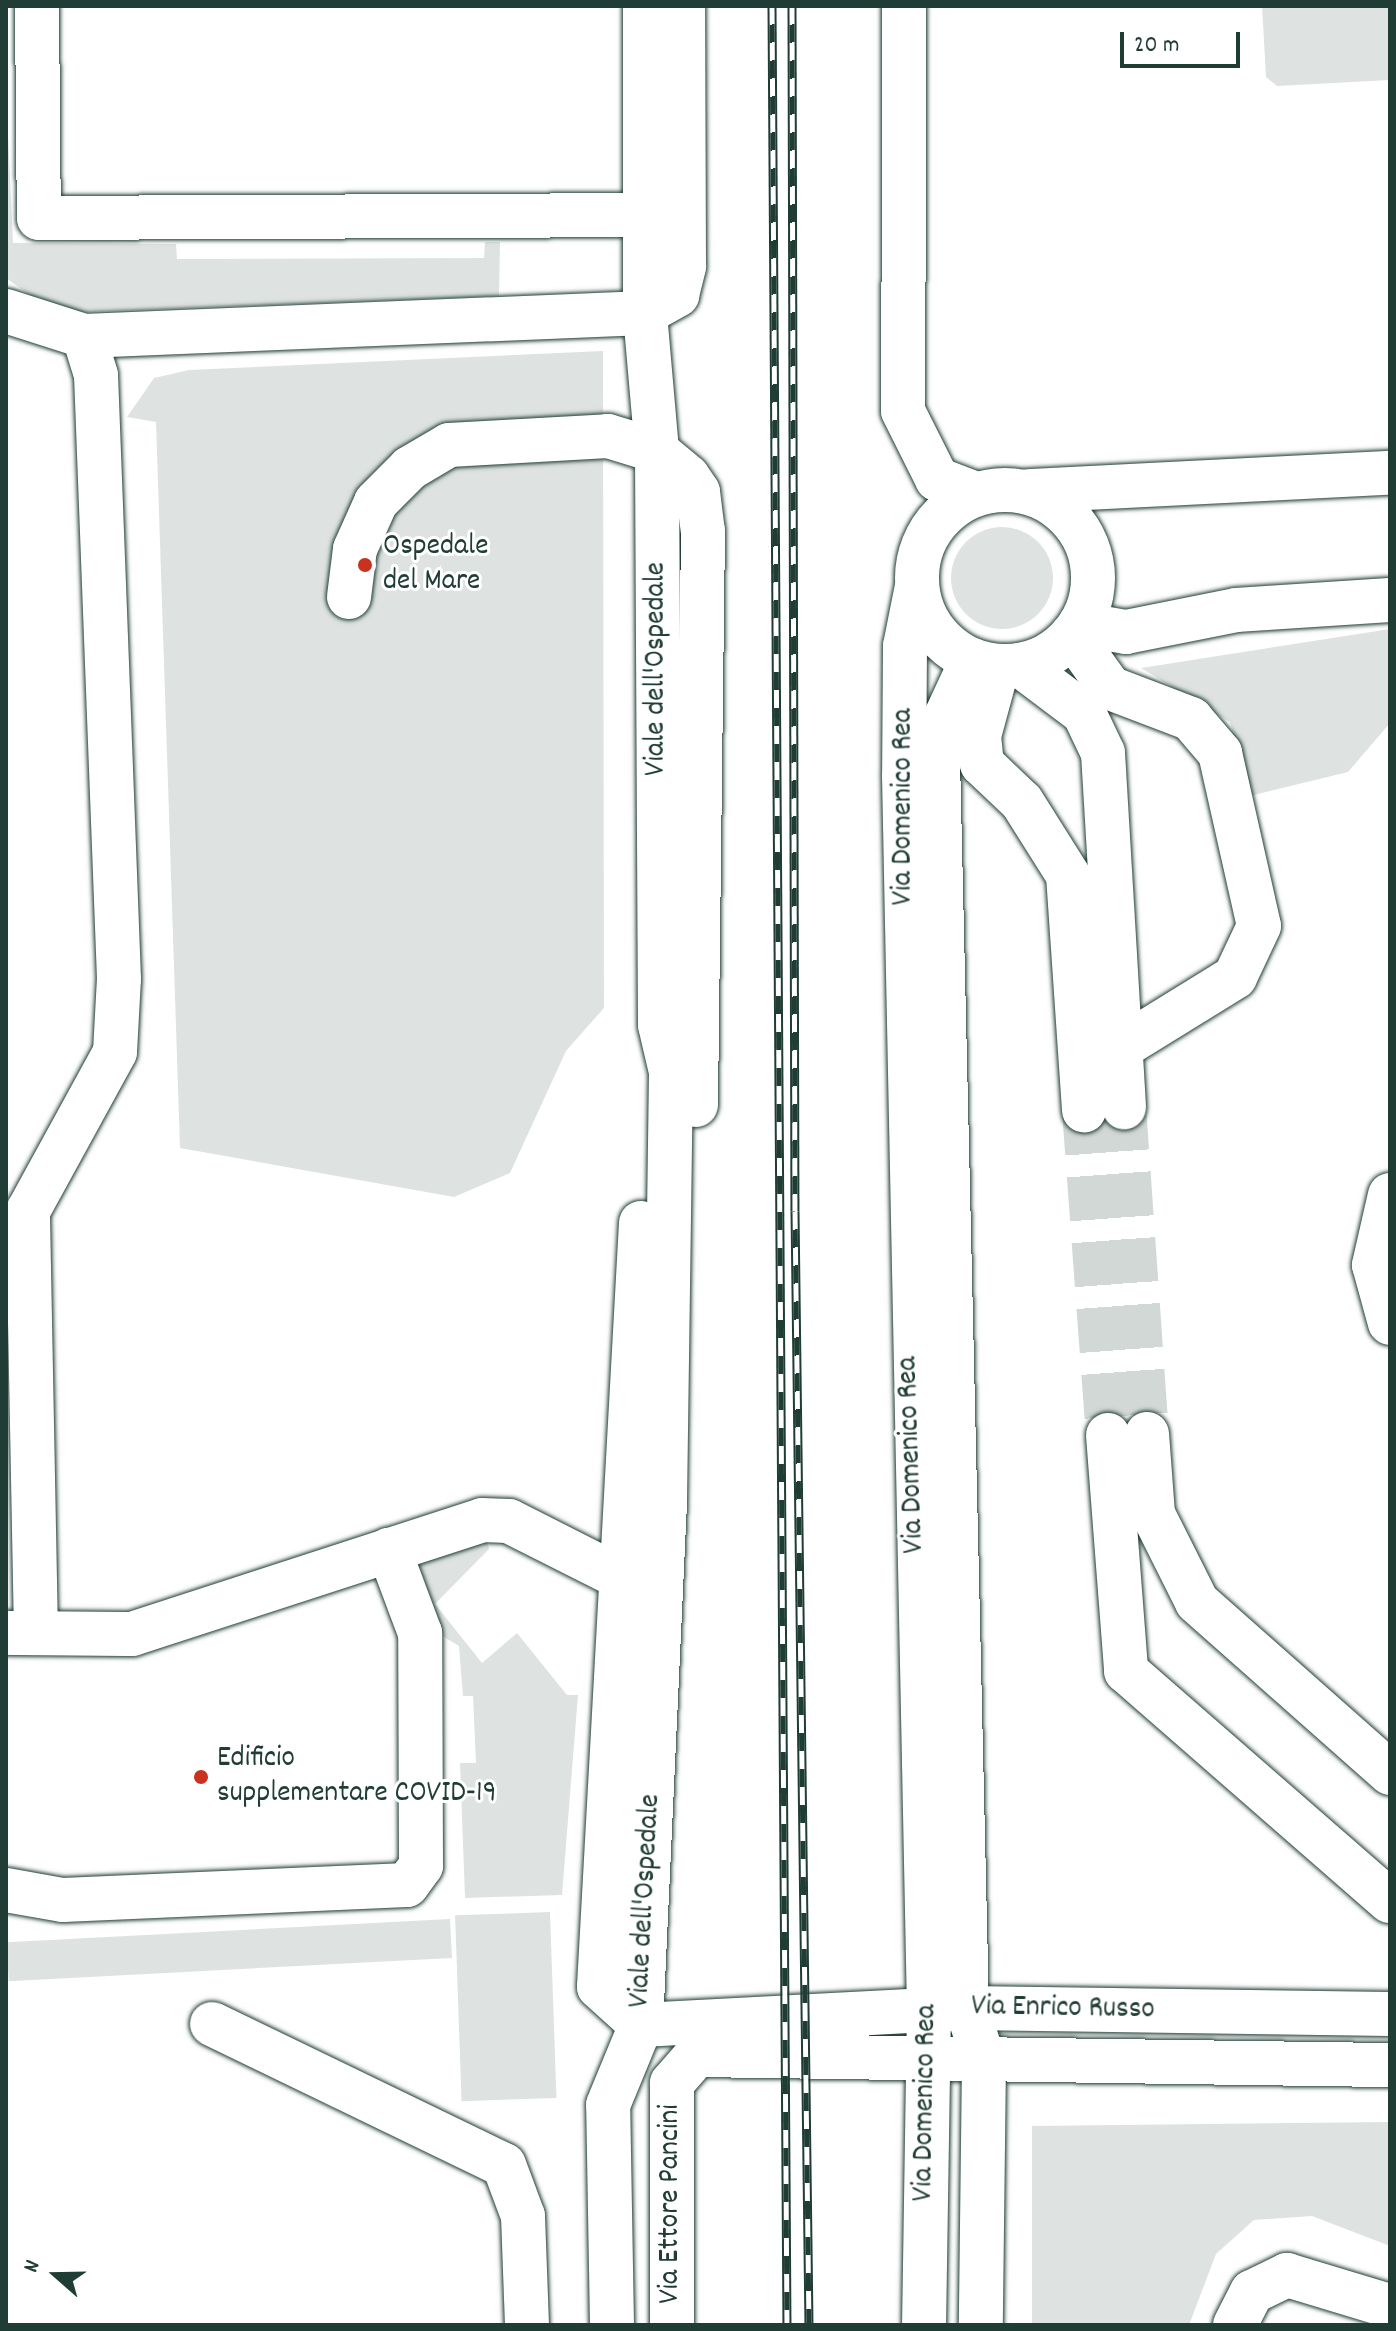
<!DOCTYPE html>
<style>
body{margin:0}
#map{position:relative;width:1396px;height:2331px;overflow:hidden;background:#fff;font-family:Dekko,sans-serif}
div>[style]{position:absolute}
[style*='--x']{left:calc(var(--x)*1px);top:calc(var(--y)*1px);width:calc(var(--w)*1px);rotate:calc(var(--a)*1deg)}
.green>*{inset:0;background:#dee3e2;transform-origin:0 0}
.round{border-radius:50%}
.minor-tunnel>*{height:44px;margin-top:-22px;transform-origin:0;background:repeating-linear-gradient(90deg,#d2d8d6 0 44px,transparent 0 66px)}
.roads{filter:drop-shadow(0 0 2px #1f3d34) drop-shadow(0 0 2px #1f3d34)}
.minor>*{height:44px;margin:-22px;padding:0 22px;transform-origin:22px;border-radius:22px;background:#fff}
.minor>.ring{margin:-22px;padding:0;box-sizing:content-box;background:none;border:44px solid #fff;border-radius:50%}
.rail>*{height:9px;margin-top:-4.5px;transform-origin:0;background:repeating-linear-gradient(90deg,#fff 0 18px,#1f3d34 0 36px);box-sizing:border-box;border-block:2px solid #1f3d34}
.dots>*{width:22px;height:22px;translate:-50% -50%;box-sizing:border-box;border:4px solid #fff;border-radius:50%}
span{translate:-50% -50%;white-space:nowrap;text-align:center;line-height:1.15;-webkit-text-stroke:6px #fff;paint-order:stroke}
.poi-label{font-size:30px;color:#1f3d34}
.left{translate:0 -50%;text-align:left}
.street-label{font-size:30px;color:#1f3d34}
.frame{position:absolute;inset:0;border:8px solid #1f3d34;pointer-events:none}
.north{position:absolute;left:16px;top:2235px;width:80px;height:80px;-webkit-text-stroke:6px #fff;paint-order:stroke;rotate:290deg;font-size:22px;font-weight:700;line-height:32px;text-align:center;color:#1f3d34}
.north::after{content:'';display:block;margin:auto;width:28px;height:36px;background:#1f3d34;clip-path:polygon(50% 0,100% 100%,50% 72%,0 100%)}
.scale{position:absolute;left:1120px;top:32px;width:120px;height:36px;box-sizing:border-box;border:4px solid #1f3d34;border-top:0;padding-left:10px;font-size:24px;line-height:28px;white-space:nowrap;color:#1f3d34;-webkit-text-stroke:6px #fff;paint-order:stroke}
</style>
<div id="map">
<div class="green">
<i style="clip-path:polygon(1262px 6px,1390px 6px,1390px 80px,1277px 86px,1266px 77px)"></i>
<i style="clip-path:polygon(6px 90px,13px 243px,176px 244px,177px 259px,484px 258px,485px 242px,500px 242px,499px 296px,55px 313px,6px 278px)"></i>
<i style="clip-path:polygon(603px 351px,604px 1008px,566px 1051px,510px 1173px,454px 1197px,180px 1148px,156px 422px,127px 417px,154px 378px,189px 370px)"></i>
<i class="round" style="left:951px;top:527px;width:102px;height:102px"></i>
<i style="clip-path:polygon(1390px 629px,1390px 723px,1348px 772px,1250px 796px,1230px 722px,1141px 668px)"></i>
<i style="clip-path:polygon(487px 1540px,489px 1549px,435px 1604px,482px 1663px,517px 1633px,567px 1695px,578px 1695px,562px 1895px,465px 1898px,460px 1763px,476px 1763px,473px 1696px,463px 1696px,459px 1646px,439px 1634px,418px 1564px)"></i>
<i style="left:550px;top:1912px;width:186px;height:95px;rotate:88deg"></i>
<i style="left:450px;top:1919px;width:39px;height:444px;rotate:87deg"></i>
<i style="clip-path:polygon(1390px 2122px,1390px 2246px,1312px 2216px,1254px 2220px,1216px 2254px,1189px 2325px,1032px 2325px,1032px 2126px)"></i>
</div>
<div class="minor-tunnel">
<i style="--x:1124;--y:1107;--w:328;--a:86"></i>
<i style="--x:1084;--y:1110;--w:326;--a:85.8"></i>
</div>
<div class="roads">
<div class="minor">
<i style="--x:37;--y:6;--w:212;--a:89.5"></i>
<i style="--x:39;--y:218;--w:609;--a:-0.28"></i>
<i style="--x:904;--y:6;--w:405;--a:90.1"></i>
<i style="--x:903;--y:411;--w:76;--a:63.4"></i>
<i style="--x:937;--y:479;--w:42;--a:21"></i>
<i style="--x:6;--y:311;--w:82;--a:17.8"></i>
<i style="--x:84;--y:336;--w:561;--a:-2.35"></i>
<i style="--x:645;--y:313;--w:37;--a:-29"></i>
<i style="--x:677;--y:295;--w:30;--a:-76"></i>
<i style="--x:684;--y:266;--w:260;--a:-90.2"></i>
<i class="ring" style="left:917px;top:490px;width:132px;height:132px"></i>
<i style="--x:1029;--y:491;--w:361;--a:-2.9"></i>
<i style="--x:917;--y:586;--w:61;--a:101.3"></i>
<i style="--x:905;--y:646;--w:129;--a:90.4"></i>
<i style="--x:904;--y:775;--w:1235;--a:88.84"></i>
<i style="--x:929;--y:2010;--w:315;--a:90.9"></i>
<i style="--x:349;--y:597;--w:48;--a:-82.9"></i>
<i style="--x:355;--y:549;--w:51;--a:-65.9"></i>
<i style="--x:376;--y:502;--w:48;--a:-45"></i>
<i style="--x:410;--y:468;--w:45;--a:-30.5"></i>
<i style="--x:449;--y:445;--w:159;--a:-3.2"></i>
<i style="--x:608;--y:436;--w:51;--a:17"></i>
<i style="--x:657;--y:451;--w:40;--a:40"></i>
<i style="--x:688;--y:477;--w:18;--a:56"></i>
<i style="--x:698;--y:492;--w:38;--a:83"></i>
<i style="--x:703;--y:530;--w:575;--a:90.7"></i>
<i style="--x:1080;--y:624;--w:47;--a:9.9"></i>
<i style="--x:1126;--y:632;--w:112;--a:-11.3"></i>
<i style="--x:1236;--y:610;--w:154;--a:-3.7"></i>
<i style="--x:1072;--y:635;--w:65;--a:54.4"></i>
<i style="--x:1110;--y:688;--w:87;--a:20.9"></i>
<i style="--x:1191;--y:719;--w:45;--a:49.5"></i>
<i style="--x:1220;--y:753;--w:177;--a:77.3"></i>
<i style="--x:1259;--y:926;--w:56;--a:115.2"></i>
<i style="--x:1235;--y:977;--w:135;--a:148.3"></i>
<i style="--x:972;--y:660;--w:62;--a:114.9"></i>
<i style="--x:946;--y:716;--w:44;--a:100.5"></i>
<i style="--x:938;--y:759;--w:1249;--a:88.67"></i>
<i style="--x:967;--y:2008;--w:57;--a:72.5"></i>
<i style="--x:984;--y:2062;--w:263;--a:90.7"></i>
<i style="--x:1020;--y:665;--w:80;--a:36.9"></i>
<i style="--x:1084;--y:713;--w:44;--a:64.6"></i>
<i style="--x:1103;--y:753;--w:355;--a:86.6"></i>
<i style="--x:998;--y:666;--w:73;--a:105.2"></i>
<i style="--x:979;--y:736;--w:28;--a:84"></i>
<i style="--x:982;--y:764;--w:55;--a:43.5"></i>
<i style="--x:1022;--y:802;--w:86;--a:57.8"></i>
<i style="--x:1068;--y:875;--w:236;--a:86.1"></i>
<i style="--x:1390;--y:1195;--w:72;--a:102.9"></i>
<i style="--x:1374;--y:1265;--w:60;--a:74.6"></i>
<i style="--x:641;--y:1223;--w:765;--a:93.15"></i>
<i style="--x:599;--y:1987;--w:57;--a:42.1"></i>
<i style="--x:1147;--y:1434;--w:80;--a:85.7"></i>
<i style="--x:1153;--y:1514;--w:98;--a:63.4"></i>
<i style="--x:1197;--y:1602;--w:258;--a:41.5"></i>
<i style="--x:1108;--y:1435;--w:237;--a:85.6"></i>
<i style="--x:1126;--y:1671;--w:350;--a:41.1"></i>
<i style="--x:8;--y:1633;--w:124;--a:0.5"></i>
<i style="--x:132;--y:1634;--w:368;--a:-18"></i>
<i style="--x:482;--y:1520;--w:27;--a:2"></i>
<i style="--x:509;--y:1521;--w:124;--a:26.8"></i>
<i style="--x:36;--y:1633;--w:422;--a:-91.1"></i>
<i style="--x:28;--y:1211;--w:181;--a:-61.3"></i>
<i style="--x:115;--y:1052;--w:73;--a:-86.9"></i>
<i style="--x:119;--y:979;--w:604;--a:-92.18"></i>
<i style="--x:96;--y:375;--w:41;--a:-107.1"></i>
<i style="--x:6;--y:1890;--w:58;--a:10"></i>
<i style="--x:63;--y:1900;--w:344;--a:-2.5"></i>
<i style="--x:407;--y:1885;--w:24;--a:-54"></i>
<i style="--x:421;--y:1866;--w:233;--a:-90.2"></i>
<i style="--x:420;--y:1633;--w:89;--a:-110.5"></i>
<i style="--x:212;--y:2024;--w:324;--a:25.8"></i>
<i style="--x:504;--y:2165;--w:54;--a:69.6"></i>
<i style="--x:523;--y:2216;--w:109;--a:87.9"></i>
<i style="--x:641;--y:2025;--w:326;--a:-3"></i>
<i style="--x:967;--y:2008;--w:423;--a:0.8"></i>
<i style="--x:612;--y:2325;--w:220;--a:-91"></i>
<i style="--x:608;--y:2105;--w:87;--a:-67.6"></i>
<i style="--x:641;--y:2025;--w:524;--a:-87.37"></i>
<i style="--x:665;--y:1502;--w:430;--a:-89.2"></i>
<i style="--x:671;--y:1072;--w:48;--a:-103.2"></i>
<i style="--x:660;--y:1025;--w:574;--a:-90.3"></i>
<i style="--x:657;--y:451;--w:139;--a:-95"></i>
<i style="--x:645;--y:313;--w:307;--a:-90"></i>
<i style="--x:672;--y:2325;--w:242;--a:-90"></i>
<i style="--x:672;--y:2083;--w:37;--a:-49"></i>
<i style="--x:696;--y:2055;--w:694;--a:0.83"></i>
<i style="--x:1235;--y:2325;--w:37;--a:-63"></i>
<i style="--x:1252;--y:2292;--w:39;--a:-26"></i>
<i style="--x:1287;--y:2275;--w:108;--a:16.8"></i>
</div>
</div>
<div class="rail">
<i style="--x:772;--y:6;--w:2319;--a:89.63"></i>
<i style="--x:792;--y:6;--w:1205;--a:89.86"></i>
<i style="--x:795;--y:1211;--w:1114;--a:89.28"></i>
</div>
<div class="dots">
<i style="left:365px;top:565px;background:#c8321e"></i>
<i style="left:201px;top:1777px;background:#c8321e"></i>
</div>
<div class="poi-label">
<span class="left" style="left:383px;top:565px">Ospedale<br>del Mare</span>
<span class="left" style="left:217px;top:1777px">Edificio<br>supplementare COVID-19</span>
</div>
<div class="street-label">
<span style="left:658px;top:669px;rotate:-90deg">Viale dell'Ospedale</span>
<span style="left:905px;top:807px;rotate:-90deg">Via Domenico Rea</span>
<span style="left:913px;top:1455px;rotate:-92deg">Via Domenico Rea</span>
<span style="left:647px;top:1901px;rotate:-87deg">Viale dell'Ospedale</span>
<span style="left:1063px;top:2010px;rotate:1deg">Via Enrico Russo</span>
<span style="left:927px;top:2103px;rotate:-89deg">Via Domenico Rea</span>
<span style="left:672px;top:2204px;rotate:-90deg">Via Ettore Pancini</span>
</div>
<div class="frame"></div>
<div class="north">N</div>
<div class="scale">20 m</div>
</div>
